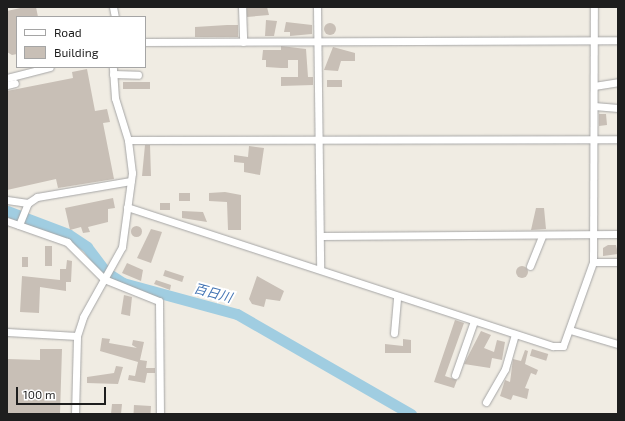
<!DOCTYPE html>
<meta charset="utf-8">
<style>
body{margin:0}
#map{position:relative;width:625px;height:421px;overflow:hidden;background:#f0ece3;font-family:"Exo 2","Noto Sans JP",sans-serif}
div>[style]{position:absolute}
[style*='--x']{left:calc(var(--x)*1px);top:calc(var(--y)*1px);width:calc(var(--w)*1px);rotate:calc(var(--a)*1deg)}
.river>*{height:11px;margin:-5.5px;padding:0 5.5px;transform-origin:5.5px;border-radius:5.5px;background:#a0cde1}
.building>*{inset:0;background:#c8bfb6;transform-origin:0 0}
.round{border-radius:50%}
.roads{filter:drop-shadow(0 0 1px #a5a5a5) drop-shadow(0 0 1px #a5a5a5)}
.minor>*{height:7px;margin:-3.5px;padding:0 3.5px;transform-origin:3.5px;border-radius:3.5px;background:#fff}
span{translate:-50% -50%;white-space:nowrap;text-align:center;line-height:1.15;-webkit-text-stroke:4px #fff;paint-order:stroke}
.water-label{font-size:13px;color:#4374b4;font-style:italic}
.frame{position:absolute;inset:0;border:8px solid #1e1e1e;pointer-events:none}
.legend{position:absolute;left:16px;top:16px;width:130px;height:52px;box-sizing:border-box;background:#fff;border:1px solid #a5a5a5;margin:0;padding:5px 7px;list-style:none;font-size:12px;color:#1e1e1e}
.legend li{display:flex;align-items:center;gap:8px;height:20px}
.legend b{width:20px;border:1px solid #a5a5a5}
.scale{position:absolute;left:16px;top:387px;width:90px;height:18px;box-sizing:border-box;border:2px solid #1e1e1e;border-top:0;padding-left:5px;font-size:12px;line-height:14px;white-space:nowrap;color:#1e1e1e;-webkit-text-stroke:3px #fff;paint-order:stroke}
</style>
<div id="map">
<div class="river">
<i style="--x:7;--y:211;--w:65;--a:20.7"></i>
<i style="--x:68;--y:234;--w:23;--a:34"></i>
<i style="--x:87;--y:247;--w:31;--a:53"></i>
<i style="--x:106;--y:272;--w:20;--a:33"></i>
<i style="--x:123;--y:283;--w:118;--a:15.2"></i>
<i style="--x:237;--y:314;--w:201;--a:29.9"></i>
</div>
<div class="building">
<i style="clip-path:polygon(25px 7px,36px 7px,38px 17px,17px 17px,17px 54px,12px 55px,7px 52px,7px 11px)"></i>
<i style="clip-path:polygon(247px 7px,267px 7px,269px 15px,247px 17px)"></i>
<i style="clip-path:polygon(266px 20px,277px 21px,274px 36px,265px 36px)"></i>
<i style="clip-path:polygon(286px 22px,312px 25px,312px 34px,290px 36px,290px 32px,284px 32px)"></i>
<i class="round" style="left:324px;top:23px;width:12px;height:12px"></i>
<i style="clip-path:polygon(227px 25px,238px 25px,238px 37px,195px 37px,195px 27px)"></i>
<i style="clip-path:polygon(281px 46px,306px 49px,308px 77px,313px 77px,313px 85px,281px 86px,281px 77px,298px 77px,298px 60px,288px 60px,288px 68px,281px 68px,266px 67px,266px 60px,262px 60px,263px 50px,281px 50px)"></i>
<i style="clip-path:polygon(333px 47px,355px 53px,355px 61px,341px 61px,338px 71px,324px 70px)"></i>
<i style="clip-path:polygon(87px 69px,95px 111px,107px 109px,110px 122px,103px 123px,114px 179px,58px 188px,56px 179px,7px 190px,7px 91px,73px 78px,72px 72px)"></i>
<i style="left:327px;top:80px;width:15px;height:7px"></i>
<i style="left:150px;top:82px;width:7px;height:27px;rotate:90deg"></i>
<i style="clip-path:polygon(599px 114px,606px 114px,607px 125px,599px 126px)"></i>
<i style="clip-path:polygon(145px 145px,150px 145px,151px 176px,142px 176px)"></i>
<i style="clip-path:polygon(249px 146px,264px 148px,260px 175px,244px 172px,244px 163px,234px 162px,234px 155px,248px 157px)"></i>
<i style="clip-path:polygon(225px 192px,241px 195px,241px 230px,228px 230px,227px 202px,209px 201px,209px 193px)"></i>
<i style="left:179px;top:193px;width:11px;height:8px"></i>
<i style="clip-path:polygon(113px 198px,115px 208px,108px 209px,108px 222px,88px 227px,90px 232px,83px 233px,81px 227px,70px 230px,65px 208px)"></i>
<i style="left:160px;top:203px;width:10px;height:7px"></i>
<i style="clip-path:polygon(536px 208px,544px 208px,546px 229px,531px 230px)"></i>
<i style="clip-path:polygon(182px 211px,203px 212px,207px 222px,182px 218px)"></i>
<i class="round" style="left:130.5px;top:225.5px;width:11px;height:11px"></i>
<i style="clip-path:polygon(151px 229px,162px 232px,151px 263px,137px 258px)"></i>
<i style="clip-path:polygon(608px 245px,616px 245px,618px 254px,603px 256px,603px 248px)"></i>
<i style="left:45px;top:246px;width:7px;height:20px"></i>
<i style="left:22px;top:257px;width:6px;height:10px"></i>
<i style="clip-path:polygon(67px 260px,72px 261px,71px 282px,66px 282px,66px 291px,40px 287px,39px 313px,20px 312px,22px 276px,60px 280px,60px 269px,66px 269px)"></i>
<i style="clip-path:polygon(127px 263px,143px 270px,141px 281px,122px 273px)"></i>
<i class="round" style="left:516px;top:266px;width:12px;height:12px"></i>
<i style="left:165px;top:270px;width:20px;height:6px;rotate:18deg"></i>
<i style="clip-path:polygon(257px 276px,284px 291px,280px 301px,266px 299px,264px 307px,252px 304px,249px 299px)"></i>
<i style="clip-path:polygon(156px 280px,171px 285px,170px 290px,154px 284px)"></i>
<i style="clip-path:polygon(124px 295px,132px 297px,130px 316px,121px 314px)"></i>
<i style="clip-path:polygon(455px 320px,464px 323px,445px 376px,457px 380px,454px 388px,434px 382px)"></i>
<i style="clip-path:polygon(481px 331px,491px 335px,484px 348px,494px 352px,497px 340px,505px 342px,502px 360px,492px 358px,490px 368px,464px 364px)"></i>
<i style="clip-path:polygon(102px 338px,110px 339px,109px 343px,137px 348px,132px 345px,133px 340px,144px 342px,140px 360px,147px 361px,146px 368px,155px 368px,155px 373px,147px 373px,145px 383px,128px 380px,129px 375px,135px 376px,138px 362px,100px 351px)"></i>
<i style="clip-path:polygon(403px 339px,411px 340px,411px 353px,385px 353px,385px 344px,403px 346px)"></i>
<i style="clip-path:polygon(40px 349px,62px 349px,60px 414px,7px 414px,7px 359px,40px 360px)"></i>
<i style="left:532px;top:349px;width:17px;height:7px;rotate:17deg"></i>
<i style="clip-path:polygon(525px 350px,528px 351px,525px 364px,538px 370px,536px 375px,531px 373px,525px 388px,529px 389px,527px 399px,513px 395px,511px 400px,500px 396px,505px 380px,510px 382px,513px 359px,521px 361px)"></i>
<i style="clip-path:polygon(116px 366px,123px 367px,118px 384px,87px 383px,87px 377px,114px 373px)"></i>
<i style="clip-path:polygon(112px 404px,122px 404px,121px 414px,111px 414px)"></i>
<i style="left:134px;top:405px;width:17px;height:9px;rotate:3deg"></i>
</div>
<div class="roads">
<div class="minor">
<i style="--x:113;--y:7;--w:10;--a:79"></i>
<i style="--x:242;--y:7;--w:35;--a:88"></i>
<i style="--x:317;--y:7;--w:262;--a:89.3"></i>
<i style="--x:145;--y:42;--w:473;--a:-0.2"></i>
<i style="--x:113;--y:74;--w:25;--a:2"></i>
<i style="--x:7;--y:78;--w:44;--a:-14.3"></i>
<i style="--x:7;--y:85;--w:8;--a:-14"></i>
<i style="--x:594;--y:86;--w:24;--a:-9"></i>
<i style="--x:594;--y:106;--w:24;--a:5"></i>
<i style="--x:128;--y:140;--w:490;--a:-0.1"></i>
<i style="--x:7;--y:200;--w:21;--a:8"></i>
<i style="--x:127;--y:207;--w:448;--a:18.1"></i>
<i style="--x:553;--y:346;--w:10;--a:0"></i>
<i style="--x:563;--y:346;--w:89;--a:-70.3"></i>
<i style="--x:593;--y:262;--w:255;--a:-89.8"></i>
<i style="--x:7;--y:221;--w:64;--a:19.3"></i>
<i style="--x:67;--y:242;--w:52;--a:45"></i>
<i style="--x:104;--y:279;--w:59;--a:21.8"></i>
<i style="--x:159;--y:301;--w:113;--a:89.5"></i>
<i style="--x:19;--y:225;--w:24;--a:-68"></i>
<i style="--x:28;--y:203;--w:11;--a:-34"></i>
<i style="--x:37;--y:197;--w:95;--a:-9.7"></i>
<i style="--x:320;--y:236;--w:298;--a:-0.4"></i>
<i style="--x:593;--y:262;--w:25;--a:0"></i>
<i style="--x:530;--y:266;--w:31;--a:-68"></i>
<i style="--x:570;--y:330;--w:50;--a:16.3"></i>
<i style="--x:7;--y:332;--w:70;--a:3.3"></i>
<i style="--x:394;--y:333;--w:37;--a:-85"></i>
<i style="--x:455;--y:375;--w:57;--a:-70.6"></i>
<i style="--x:486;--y:402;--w:38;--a:-60"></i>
<i style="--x:505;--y:369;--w:36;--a:-74"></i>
<i style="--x:75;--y:414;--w:78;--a:-88.5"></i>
<i style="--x:77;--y:336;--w:20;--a:-72"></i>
<i style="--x:83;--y:317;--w:80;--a:-60.9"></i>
<i style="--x:122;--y:247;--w:75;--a:-82.3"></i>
<i style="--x:132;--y:173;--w:33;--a:-97"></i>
<i style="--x:128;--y:140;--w:44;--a:-107.2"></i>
<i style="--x:115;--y:98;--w:31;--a:-94"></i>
</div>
</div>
<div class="water-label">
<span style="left:213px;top:293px;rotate:15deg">百日川</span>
</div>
<div class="frame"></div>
<ul class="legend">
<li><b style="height:5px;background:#fff"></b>Road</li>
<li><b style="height:11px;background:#c8bfb6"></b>Building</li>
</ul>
<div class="scale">100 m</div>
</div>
